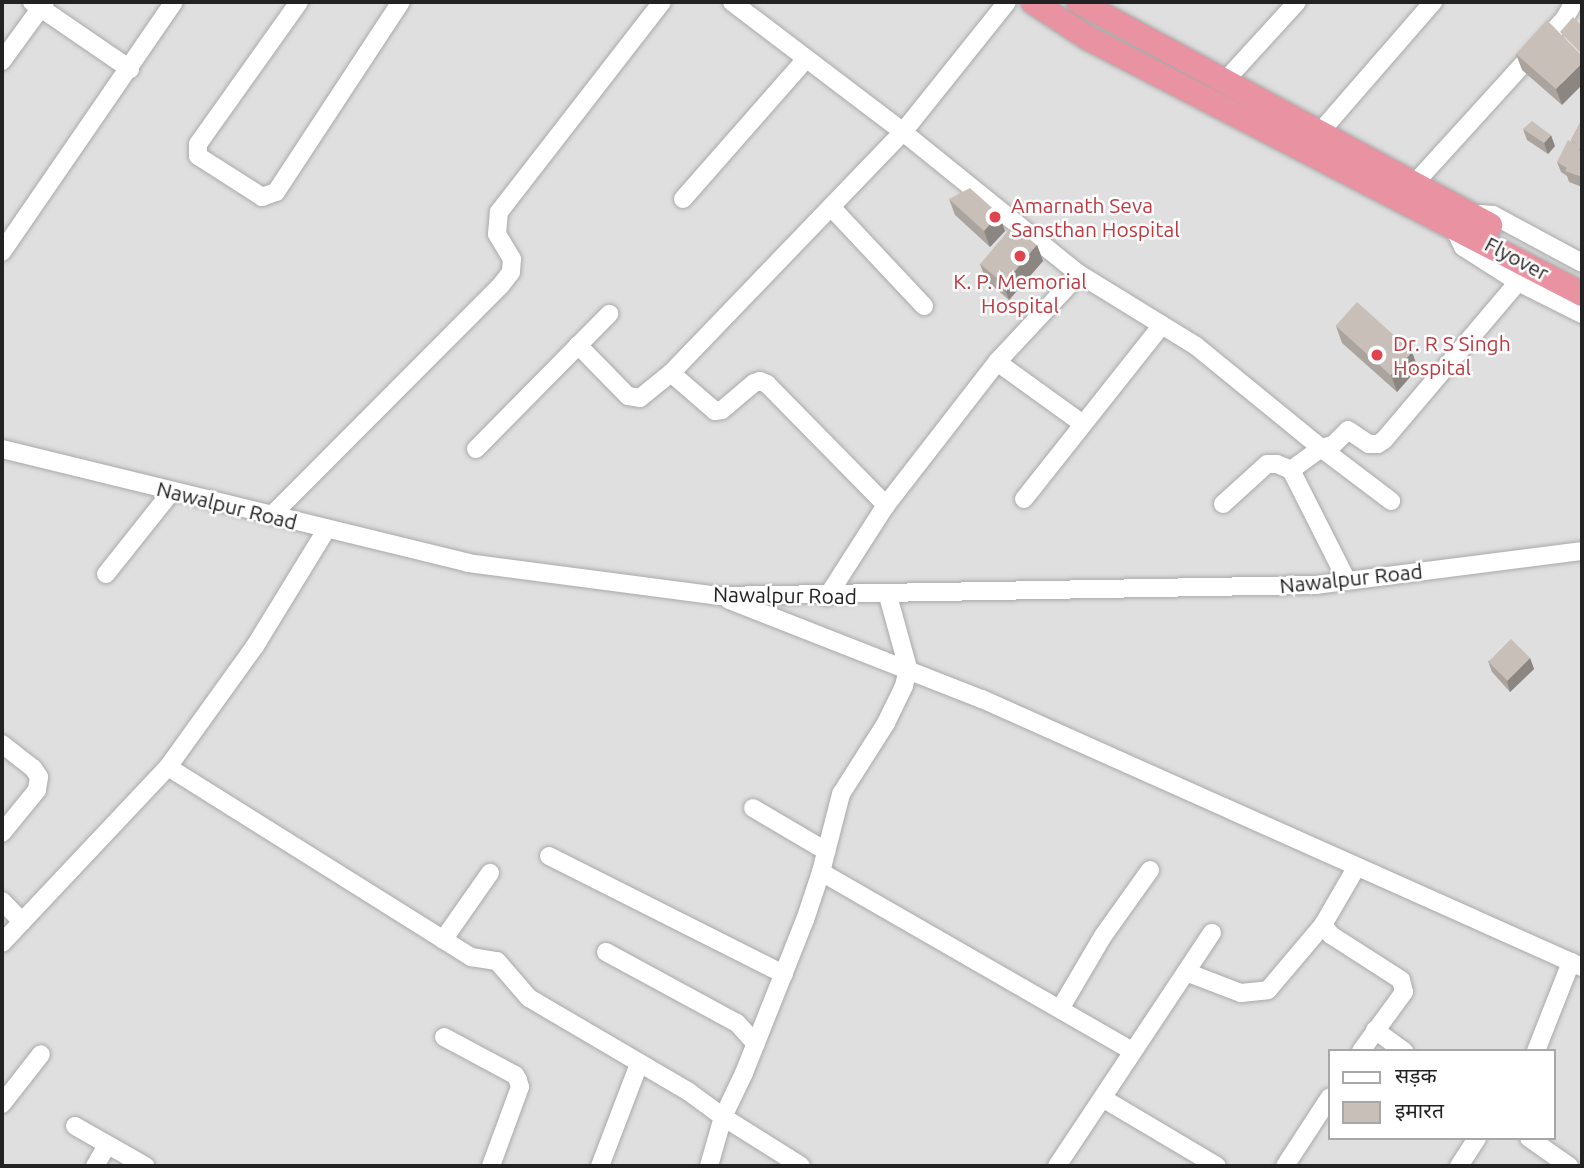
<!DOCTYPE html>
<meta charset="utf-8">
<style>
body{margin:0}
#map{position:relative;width:1584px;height:1168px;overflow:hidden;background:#f2efe9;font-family:Ubuntu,"Noto Sans Devanagari",sans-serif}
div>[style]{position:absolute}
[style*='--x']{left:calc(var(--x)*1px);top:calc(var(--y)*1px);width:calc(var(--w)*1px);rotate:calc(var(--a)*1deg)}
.residential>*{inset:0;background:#e0dfdf}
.roads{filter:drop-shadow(0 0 2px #a9a9a9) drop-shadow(0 0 2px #a9a9a9)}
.minor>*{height:18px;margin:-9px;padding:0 9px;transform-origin:9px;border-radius:9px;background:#fff}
.highway>*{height:24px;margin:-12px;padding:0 12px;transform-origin:12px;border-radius:12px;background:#e892a2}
.wall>*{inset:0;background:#aba49e}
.shaded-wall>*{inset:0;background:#8b8681}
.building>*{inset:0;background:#c7bfb8;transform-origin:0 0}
.dots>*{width:19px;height:19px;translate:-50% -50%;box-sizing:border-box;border:4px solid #fff;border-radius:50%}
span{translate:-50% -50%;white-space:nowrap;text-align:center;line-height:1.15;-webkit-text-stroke:5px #fff;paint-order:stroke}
.health-label{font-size:21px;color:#be3a42}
.left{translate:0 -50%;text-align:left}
.street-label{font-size:21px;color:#222}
.frame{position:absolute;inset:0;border:4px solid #222;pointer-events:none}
.legend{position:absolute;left:1328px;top:1049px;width:228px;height:91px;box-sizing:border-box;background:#fff;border:2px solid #a7a7a7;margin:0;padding:9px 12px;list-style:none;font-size:21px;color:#222}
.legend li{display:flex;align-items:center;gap:14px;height:35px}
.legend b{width:35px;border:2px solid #a7a7a7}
</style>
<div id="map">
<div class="residential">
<i style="clip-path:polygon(evenodd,2px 2px,1582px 2px,1582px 1166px,2px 1166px,2px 2px,1330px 1051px,1554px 1051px,1554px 1138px,1330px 1138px,1330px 1051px)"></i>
</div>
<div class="roads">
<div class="minor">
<i style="--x:32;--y:2;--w:119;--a:34.4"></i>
<i style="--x:299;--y:2;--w:174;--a:125.4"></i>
<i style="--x:198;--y:144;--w:12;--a:90"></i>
<i style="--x:198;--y:156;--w:76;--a:32.6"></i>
<i style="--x:262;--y:197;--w:15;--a:-20"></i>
<i style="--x:276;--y:192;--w:227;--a:-56.7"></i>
<i style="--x:732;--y:2;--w:215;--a:37.2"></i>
<i style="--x:903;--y:132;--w:226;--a:38.9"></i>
<i style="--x:1079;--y:274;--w:120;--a:133"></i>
<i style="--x:997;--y:362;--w:181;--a:127.8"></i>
<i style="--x:2;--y:61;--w:73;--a:-53.9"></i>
<i style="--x:1224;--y:82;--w:108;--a:-47.6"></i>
<i style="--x:1321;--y:131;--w:171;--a:-49"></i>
<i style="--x:1415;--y:183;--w:223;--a:-47.7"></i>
<i style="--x:1565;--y:18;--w:18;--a:-61"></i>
<i style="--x:683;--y:199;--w:186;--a:-48.7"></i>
<i style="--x:831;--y:207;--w:136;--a:46.8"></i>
<i style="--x:1480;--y:214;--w:13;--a:4"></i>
<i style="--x:1493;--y:215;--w:101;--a:28.3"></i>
<i style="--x:1452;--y:225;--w:25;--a:63"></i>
<i style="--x:1463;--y:247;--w:65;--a:32.5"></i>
<i style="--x:1518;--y:282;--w:72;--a:26.6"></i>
<i style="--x:2;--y:252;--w:303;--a:-55.5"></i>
<i style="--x:1079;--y:274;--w:137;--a:31.6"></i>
<i style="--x:1196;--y:346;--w:161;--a:39.2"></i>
<i style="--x:1321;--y:448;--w:12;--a:-14"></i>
<i style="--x:1333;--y:445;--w:21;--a:-45"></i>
<i style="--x:1348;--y:430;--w:25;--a:34"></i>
<i style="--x:1369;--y:444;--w:9;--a:0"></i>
<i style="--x:1378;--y:444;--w:7;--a:-34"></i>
<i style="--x:1384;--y:440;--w:207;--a:-49.7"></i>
<i style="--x:578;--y:345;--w:71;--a:45.6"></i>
<i style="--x:628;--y:396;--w:12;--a:9"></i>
<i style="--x:640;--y:398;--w:40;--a:-39"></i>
<i style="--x:671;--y:373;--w:335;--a:-46.1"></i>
<i style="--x:903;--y:132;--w:166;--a:-51.3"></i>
<i style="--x:997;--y:362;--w:106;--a:35.8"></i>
<i style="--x:671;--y:373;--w:58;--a:40.8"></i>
<i style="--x:715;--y:411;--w:7;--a:-8"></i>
<i style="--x:722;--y:410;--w:42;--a:-40.2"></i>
<i style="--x:754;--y:383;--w:6;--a:-18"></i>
<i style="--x:760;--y:381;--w:8;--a:23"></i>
<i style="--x:767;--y:384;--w:170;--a:45.5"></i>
<i style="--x:886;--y:505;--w:109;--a:122.7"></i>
<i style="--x:2;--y:449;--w:480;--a:13.7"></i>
<i style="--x:468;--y:563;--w:253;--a:7.5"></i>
<i style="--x:719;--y:596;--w:597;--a:-1.06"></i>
<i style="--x:1316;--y:585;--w:268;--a:-7.3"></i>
<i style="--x:476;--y:449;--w:190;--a:-45.4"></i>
<i style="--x:1291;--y:470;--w:124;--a:63.2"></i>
<i style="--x:1024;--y:499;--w:222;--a:-51.6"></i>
<i style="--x:1223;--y:504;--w:59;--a:-42.3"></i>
<i style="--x:1267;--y:464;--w:10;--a:0"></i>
<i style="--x:1277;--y:464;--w:15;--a:23"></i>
<i style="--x:1291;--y:470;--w:37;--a:-36"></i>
<i style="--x:1321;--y:448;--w:88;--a:37.1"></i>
<i style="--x:274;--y:513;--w:322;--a:-45.1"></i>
<i style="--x:501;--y:285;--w:16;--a:-52"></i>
<i style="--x:511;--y:272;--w:13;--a:-86"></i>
<i style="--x:512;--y:259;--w:29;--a:-121"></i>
<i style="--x:497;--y:234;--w:22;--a:-85"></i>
<i style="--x:499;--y:212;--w:266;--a:-52.2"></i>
<i style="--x:106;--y:574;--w:106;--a:-51.5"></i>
<i style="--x:729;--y:600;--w:272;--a:21.4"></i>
<i style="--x:982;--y:699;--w:657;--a:24.07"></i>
<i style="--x:2;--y:744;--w:39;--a:38"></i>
<i style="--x:33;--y:768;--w:11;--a:56"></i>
<i style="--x:39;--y:777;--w:13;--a:99"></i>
<i style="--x:37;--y:790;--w:55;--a:129.1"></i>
<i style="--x:168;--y:767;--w:358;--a:32.1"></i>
<i style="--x:471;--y:957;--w:26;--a:9"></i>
<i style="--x:497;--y:961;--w:49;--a:49.1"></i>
<i style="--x:529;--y:998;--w:186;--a:30.4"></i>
<i style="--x:689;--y:1092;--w:42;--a:36.3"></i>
<i style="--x:723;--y:1117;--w:92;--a:32.1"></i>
<i style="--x:753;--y:808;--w:85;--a:30.5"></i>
<i style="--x:549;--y:856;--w:263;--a:26.7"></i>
<i style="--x:1356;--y:868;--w:66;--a:120.1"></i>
<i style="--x:1323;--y:925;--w:13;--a:51"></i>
<i style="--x:1331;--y:935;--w:83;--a:32.7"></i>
<i style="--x:1401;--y:980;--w:12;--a:76"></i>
<i style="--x:1404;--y:992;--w:73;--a:126.1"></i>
<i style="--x:821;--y:872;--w:359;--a:29.9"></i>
<i style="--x:2;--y:901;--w:29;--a:46"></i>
<i style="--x:443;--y:940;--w:82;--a:-55"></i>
<i style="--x:2;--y:943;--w:242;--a:-46.7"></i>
<i style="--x:168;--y:767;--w:149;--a:-54.3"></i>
<i style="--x:255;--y:646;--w:136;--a:-58.5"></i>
<i style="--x:606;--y:952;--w:149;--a:28.5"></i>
<i style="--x:737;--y:1023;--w:28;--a:48"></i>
<i style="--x:1186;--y:972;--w:59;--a:20.9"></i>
<i style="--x:1241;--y:993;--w:27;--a:-6"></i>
<i style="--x:1268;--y:990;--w:85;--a:-49.8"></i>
<i style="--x:1060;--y:1009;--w:85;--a:-59.5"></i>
<i style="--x:1103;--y:936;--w:81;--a:-54.5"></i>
<i style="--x:1375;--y:1030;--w:36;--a:36"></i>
<i style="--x:444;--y:1037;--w:81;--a:28.2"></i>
<i style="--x:515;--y:1075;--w:6;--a:59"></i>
<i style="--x:518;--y:1080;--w:7;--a:74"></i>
<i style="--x:520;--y:1087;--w:84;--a:110.2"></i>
<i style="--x:1536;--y:1051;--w:96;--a:-68.5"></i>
<i style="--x:1104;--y:1099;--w:131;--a:30.7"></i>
<i style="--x:2;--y:1104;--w:63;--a:-52"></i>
<i style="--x:75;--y:1126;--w:81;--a:29.7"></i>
<i style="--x:1529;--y:1138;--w:49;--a:35"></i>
<i style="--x:95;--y:1166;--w:24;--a:-60"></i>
<i style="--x:600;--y:1166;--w:109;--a:-69.1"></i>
<i style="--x:709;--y:1166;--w:51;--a:-74.1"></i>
<i style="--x:723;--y:1117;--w:49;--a:-64.5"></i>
<i style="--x:744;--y:1073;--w:165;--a:-68.3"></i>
<i style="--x:805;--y:920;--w:51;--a:-71.6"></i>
<i style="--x:821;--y:872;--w:81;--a:-75.6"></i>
<i style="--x:841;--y:794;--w:84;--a:-57.6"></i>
<i style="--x:886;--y:723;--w:41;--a:-64.1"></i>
<i style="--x:904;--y:686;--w:18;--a:-77"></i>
<i style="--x:908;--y:668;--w:75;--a:-105.5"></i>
<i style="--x:1057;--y:1166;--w:280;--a:-56.4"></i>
<i style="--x:1285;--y:1166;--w:82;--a:-56.9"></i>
<i style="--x:1459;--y:1166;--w:33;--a:-57"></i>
</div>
<div class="highway">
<i style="--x:1033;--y:2;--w:66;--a:33.2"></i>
<i style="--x:1088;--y:38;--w:556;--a:27.39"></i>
<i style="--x:1079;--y:2;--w:468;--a:28.5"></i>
</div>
</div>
<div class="wall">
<i style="clip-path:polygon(1560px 33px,1562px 105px,1522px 70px,1516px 54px)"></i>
<i style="clip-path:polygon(1582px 119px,1582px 187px,1569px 182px,1567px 176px,1561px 172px,1557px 162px,1572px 142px,1571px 140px)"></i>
<i style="clip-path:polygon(1523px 129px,1555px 146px,1548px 154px,1527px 140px)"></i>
<i style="clip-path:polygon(949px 199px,1005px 231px,990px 247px,955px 215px)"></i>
<i style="clip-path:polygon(1037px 245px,1043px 261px,1009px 300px,986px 280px,980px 264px)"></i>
<i style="clip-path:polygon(1336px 326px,1418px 368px,1397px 392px,1342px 343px)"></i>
<i style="clip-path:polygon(1530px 658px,1534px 669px,1510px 692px,1492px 672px,1488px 661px)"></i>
</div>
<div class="shaded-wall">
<i style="clip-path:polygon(1582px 63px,1582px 85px,1562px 105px,1556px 89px)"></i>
<i style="clip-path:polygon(1551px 135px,1555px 146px,1548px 154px,1544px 143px)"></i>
<i style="clip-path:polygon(999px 214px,1005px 231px,990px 247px,984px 231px)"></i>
<i style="clip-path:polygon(1037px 245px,1043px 261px,1009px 300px,1003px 283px)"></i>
<i style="clip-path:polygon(1412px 352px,1418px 368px,1397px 392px,1391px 375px)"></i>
<i style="clip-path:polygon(1530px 658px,1534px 669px,1510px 692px,1507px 681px)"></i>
</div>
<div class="building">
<i style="clip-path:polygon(1573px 17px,1582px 26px,1582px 54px,1560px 32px)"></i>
<i style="clip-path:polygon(1547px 20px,1582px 56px,1582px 63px,1556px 89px,1516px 54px)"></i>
<i style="clip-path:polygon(1582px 119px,1582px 147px,1581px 146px,1579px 150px,1582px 152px,1582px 177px,1565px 171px,1567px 168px,1557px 162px,1568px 140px,1576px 144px,1571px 140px)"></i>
<i style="clip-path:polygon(1532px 121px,1551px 135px,1544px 143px,1523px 129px)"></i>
<i style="clip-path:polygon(970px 188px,999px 214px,984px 231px,949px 199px)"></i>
<i style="left:1013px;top:225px;width:31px;height:51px;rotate:40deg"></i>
<i style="left:1357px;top:302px;width:74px;height:32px;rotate:42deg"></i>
<i style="left:1511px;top:639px;width:27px;height:32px;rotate:45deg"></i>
</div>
<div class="dots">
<i style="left:995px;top:217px;background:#e0444e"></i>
<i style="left:1020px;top:256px;background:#e0444e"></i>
<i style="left:1377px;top:355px;background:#e0444e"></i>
</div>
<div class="health-label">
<span class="left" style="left:1011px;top:217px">Amarnath Seva<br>Sansthan Hospital</span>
<span style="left:1020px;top:293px">K. P. Memorial<br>Hospital</span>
<span class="left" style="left:1393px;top:355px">Dr. R S Singh<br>Hospital</span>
</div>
<div class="street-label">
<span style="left:1517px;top:258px;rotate:28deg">Flyover</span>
<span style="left:227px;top:505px;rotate:14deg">Nawalpur Road</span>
<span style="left:1351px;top:578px;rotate:-6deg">Nawalpur Road</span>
<span style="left:785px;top:595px;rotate:1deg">Nawalpur Road</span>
</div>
<div class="frame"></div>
<ul class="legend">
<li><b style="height:9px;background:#fff"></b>सड़क</li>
<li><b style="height:19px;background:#c7bfb8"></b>इमारत</li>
</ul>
</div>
